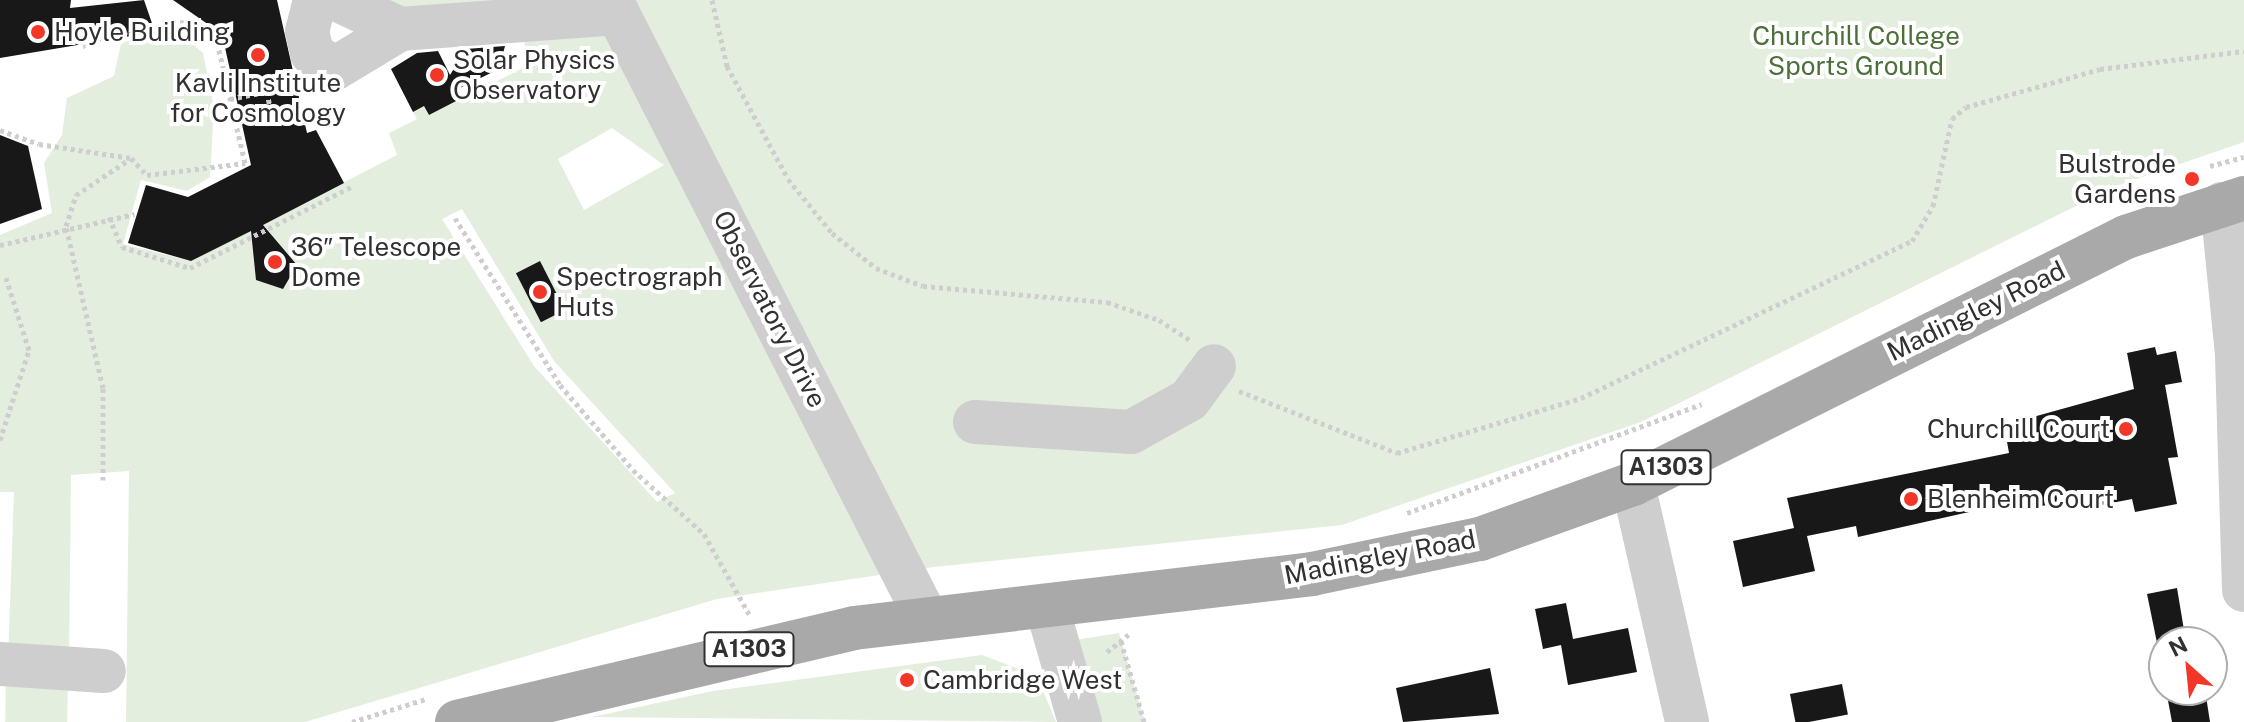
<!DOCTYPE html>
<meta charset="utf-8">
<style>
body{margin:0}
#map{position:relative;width:2244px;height:722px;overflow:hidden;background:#fff;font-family:"Public Sans",sans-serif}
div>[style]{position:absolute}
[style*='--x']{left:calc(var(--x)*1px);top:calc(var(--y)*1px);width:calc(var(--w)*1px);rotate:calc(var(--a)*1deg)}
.green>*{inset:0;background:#e4eede;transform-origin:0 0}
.building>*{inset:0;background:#181818;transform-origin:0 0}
.path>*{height:5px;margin-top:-2.5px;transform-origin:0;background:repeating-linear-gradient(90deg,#cecece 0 4px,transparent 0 8px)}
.minor>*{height:44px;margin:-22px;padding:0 22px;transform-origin:22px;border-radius:22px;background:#cecece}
.major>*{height:44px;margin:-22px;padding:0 22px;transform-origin:22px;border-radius:22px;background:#a9a9a9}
.path-bridge>*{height:5px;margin-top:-2.5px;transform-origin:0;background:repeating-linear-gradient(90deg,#cecece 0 4px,transparent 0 8px)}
.dots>*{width:22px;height:22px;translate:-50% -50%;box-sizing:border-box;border:4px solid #fff;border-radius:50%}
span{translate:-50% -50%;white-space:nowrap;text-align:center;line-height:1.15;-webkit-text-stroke:8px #fff;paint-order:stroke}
.shield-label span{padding:2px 6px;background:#fff;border:2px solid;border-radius:6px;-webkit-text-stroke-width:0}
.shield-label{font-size:24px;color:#313131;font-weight:700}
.poi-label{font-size:26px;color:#313131}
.left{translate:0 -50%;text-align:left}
.right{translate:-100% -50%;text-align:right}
.park-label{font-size:26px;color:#4c703a}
.street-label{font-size:26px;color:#313131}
.north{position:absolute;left:2148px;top:626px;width:80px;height:80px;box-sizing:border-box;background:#fff;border:2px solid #adadad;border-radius:50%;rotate:333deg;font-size:22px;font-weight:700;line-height:32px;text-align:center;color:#313131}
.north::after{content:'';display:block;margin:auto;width:28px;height:36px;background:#f23729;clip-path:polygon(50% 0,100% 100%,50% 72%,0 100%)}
</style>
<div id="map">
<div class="green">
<i style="clip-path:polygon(evenodd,354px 0,2244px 0,2244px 142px,2116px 186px,1641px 422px,1342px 525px,934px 567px,717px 599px,305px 722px,126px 722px,129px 471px,71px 475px,69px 662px,8px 660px,14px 492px,0 492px,0 235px,52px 213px,44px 163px,62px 135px,67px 98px,114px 76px,121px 43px,175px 29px,203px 53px,214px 107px,210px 177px,187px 191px,141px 180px,123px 244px,191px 261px,397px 155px,389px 133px,417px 119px,413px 112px,424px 106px,429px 115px,531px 64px,515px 13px,447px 18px,354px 0,612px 128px,664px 165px,584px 210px,558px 159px,612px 128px,354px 0,462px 209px,554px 361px,675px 493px,657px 502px,534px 366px,442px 219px,462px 209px)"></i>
<i style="clip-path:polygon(1119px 633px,1145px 722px,1094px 722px,1069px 641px)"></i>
<i style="clip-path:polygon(982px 655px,1021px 670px,1044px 693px,1056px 722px,592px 717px,713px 691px)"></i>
<i style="left:6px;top:675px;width:62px;height:47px;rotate:1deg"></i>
</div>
<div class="building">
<i style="clip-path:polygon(0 0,71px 0,70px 8px,144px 0,155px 32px,0 58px)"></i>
<i style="clip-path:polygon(173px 0,277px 0,307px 133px,316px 130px,344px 183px,263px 225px,297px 265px,283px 289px,256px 280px,251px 231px,191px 261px,128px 243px,146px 185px,188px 197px,251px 165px,222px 34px)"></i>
<i style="clip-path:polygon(505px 46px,499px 69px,458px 89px,462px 98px,429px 115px,424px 106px,413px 112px,391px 69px,417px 53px,438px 51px,450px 75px,466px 49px)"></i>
<i style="clip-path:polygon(0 135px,28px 146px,42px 209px,0 224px)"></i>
<i style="left:540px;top:261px;width:55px;height:27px;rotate:63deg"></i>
<i style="clip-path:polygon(2155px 347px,2157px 355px,2176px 351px,2182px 382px,2165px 385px,2178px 457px,2168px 458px,2177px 504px,2135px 512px,2132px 499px,2081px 509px,2080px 499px,2020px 510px,2018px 501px,1858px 537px,1856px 526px,1807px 536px,1815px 571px,1743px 587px,1733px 541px,1794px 528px,1787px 498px,2009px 453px,2004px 425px,2134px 389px,2127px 353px)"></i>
<i style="clip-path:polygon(2177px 588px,2186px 642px,2164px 642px,2164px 677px,2147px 594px)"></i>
<i style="clip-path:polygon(1566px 603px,1573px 639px,1628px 628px,1637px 672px,1568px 685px,1561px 645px,1543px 649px,1535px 609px)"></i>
<i style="clip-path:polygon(1490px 668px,1499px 714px,1403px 722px,1396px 688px)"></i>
<i style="left:1842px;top:684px;width:31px;height:53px;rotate:79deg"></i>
<i style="clip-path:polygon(2166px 690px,2205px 690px,2210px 722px,2172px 722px)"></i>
</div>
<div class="path">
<i style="--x:712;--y:0;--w:68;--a:77.2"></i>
<i style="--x:727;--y:66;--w:128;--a:61.6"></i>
<i style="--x:788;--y:179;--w:70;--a:50.8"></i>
<i style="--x:832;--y:233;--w:56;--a:38.5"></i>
<i style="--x:876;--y:268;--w:50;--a:21"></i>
<i style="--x:923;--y:286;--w:185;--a:5"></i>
<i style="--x:1107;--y:302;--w:55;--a:19.1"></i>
<i style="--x:1159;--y:320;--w:37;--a:33"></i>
<i style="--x:83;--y:36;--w:16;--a:75"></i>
<i style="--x:230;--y:99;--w:66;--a:-11.3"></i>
<i style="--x:0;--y:130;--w:41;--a:19.7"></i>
<i style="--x:39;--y:144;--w:93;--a:8.7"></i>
<i style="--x:131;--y:158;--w:23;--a:47"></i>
<i style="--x:147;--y:175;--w:99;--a:-7"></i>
<i style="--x:245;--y:163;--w:120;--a:-103"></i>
<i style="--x:218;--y:46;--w:42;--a:-144.8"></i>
<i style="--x:184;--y:22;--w:20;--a:169"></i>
<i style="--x:2210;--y:166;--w:35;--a:-15"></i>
<i style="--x:109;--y:217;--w:33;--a:67"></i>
<i style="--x:122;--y:247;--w:71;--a:17.2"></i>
<i style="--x:190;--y:268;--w:180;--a:-26.7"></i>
<i style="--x:455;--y:218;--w:197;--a:57.8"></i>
<i style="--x:560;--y:385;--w:112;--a:49.3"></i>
<i style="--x:633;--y:470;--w:96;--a:42"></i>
<i style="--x:704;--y:534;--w:92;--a:60.6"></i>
<i style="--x:0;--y:245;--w:138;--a:-13"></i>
<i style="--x:1239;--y:391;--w:170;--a:21.4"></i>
<i style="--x:1397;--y:453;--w:192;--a:-16.6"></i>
<i style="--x:1581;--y:398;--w:366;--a:-25.4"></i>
<i style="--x:1912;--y:241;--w:41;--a:-59"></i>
<i style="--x:1933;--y:206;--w:89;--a:-77.7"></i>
<i style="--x:1952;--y:119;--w:18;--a:-41"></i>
<i style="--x:1966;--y:107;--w:139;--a:-15.8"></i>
<i style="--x:2100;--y:69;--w:145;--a:-7.1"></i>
<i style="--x:0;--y:440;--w:95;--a:-72.1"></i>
<i style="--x:29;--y:350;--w:79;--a:-107.7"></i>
<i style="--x:103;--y:480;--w:92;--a:-90"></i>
<i style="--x:103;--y:388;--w:166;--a:-102.9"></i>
<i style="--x:66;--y:226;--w:33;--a:-72"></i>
<i style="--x:76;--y:195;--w:65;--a:-33.7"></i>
<i style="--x:1407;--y:513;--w:314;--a:-20.3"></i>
<i style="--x:1121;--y:641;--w:84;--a:74.1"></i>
<i style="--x:1107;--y:652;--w:28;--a:-39"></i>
<i style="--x:352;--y:722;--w:77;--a:-17.3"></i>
</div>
<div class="minor">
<i style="--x:315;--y:0;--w:32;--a:104"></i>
<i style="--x:307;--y:31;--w:23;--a:77"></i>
<i style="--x:312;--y:53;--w:27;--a:36"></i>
<i style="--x:334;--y:69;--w:77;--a:-31.2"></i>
<i style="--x:400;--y:29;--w:68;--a:-154.9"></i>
<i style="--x:611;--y:0;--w:695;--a:62.96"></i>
<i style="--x:400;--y:29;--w:218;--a:-4.2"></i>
<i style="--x:2222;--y:204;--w:152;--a:84.3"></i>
<i style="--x:2237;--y:355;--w:235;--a:88.3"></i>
<i style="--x:975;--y:422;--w:156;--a:3.7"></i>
<i style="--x:1131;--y:432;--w:66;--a:-28.9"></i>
<i style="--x:1189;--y:400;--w:42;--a:-53.7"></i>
<i style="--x:1633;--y:484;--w:244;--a:77.2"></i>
<i style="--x:1047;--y:607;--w:120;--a:74"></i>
<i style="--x:0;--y:664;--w:104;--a:3.9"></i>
</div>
<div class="major">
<i style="--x:457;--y:722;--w:408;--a:-13.3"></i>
<i style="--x:854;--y:628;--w:461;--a:-6.7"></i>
<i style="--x:1312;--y:574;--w:172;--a:-11.8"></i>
<i style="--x:1480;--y:539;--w:163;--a:-19.8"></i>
<i style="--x:1633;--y:484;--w:551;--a:-26.61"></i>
<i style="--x:2126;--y:237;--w:124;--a:-18.3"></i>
</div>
<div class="path-bridge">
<i style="--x:263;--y:76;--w:32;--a:77"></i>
</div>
<div class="dots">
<i style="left:38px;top:32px;background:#f23729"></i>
<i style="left:258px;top:55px;background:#f23729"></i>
<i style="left:437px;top:75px;background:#f23729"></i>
<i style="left:2192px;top:179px;background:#f23729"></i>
<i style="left:275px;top:262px;background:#f23729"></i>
<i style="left:540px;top:292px;background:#f23729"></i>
<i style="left:2126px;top:429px;background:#f23729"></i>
<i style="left:1911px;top:499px;background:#f23729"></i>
<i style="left:907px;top:680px;background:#f23729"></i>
</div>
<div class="shield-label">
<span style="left:1666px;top:467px">A1303</span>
<span style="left:749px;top:649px">A1303</span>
</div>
<div class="poi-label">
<span class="left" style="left:54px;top:32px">Hoyle Building</span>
<span class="left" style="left:453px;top:75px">Solar Physics<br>Observatory</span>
<span style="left:258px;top:98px">Kavli Institute<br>for Cosmology</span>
<span class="right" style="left:2176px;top:179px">Bulstrode<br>Gardens</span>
<span class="left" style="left:291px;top:262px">36″ Telescope<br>Dome</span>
<span class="left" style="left:556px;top:292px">Spectrograph<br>Huts</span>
<span class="right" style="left:2110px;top:429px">Churchill Court</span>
<span class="left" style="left:1927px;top:499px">Blenheim Court</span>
<span class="left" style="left:923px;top:680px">Cambridge West</span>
</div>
<div class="park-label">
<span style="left:1856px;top:51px">Churchill College<br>Sports Ground</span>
</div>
<div class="street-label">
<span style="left:770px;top:309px;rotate:63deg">Observatory Drive</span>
<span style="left:1976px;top:311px;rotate:-26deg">Madingley Road</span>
<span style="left:1380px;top:557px;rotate:-11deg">Madingley Road</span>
</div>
<div class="north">N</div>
</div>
